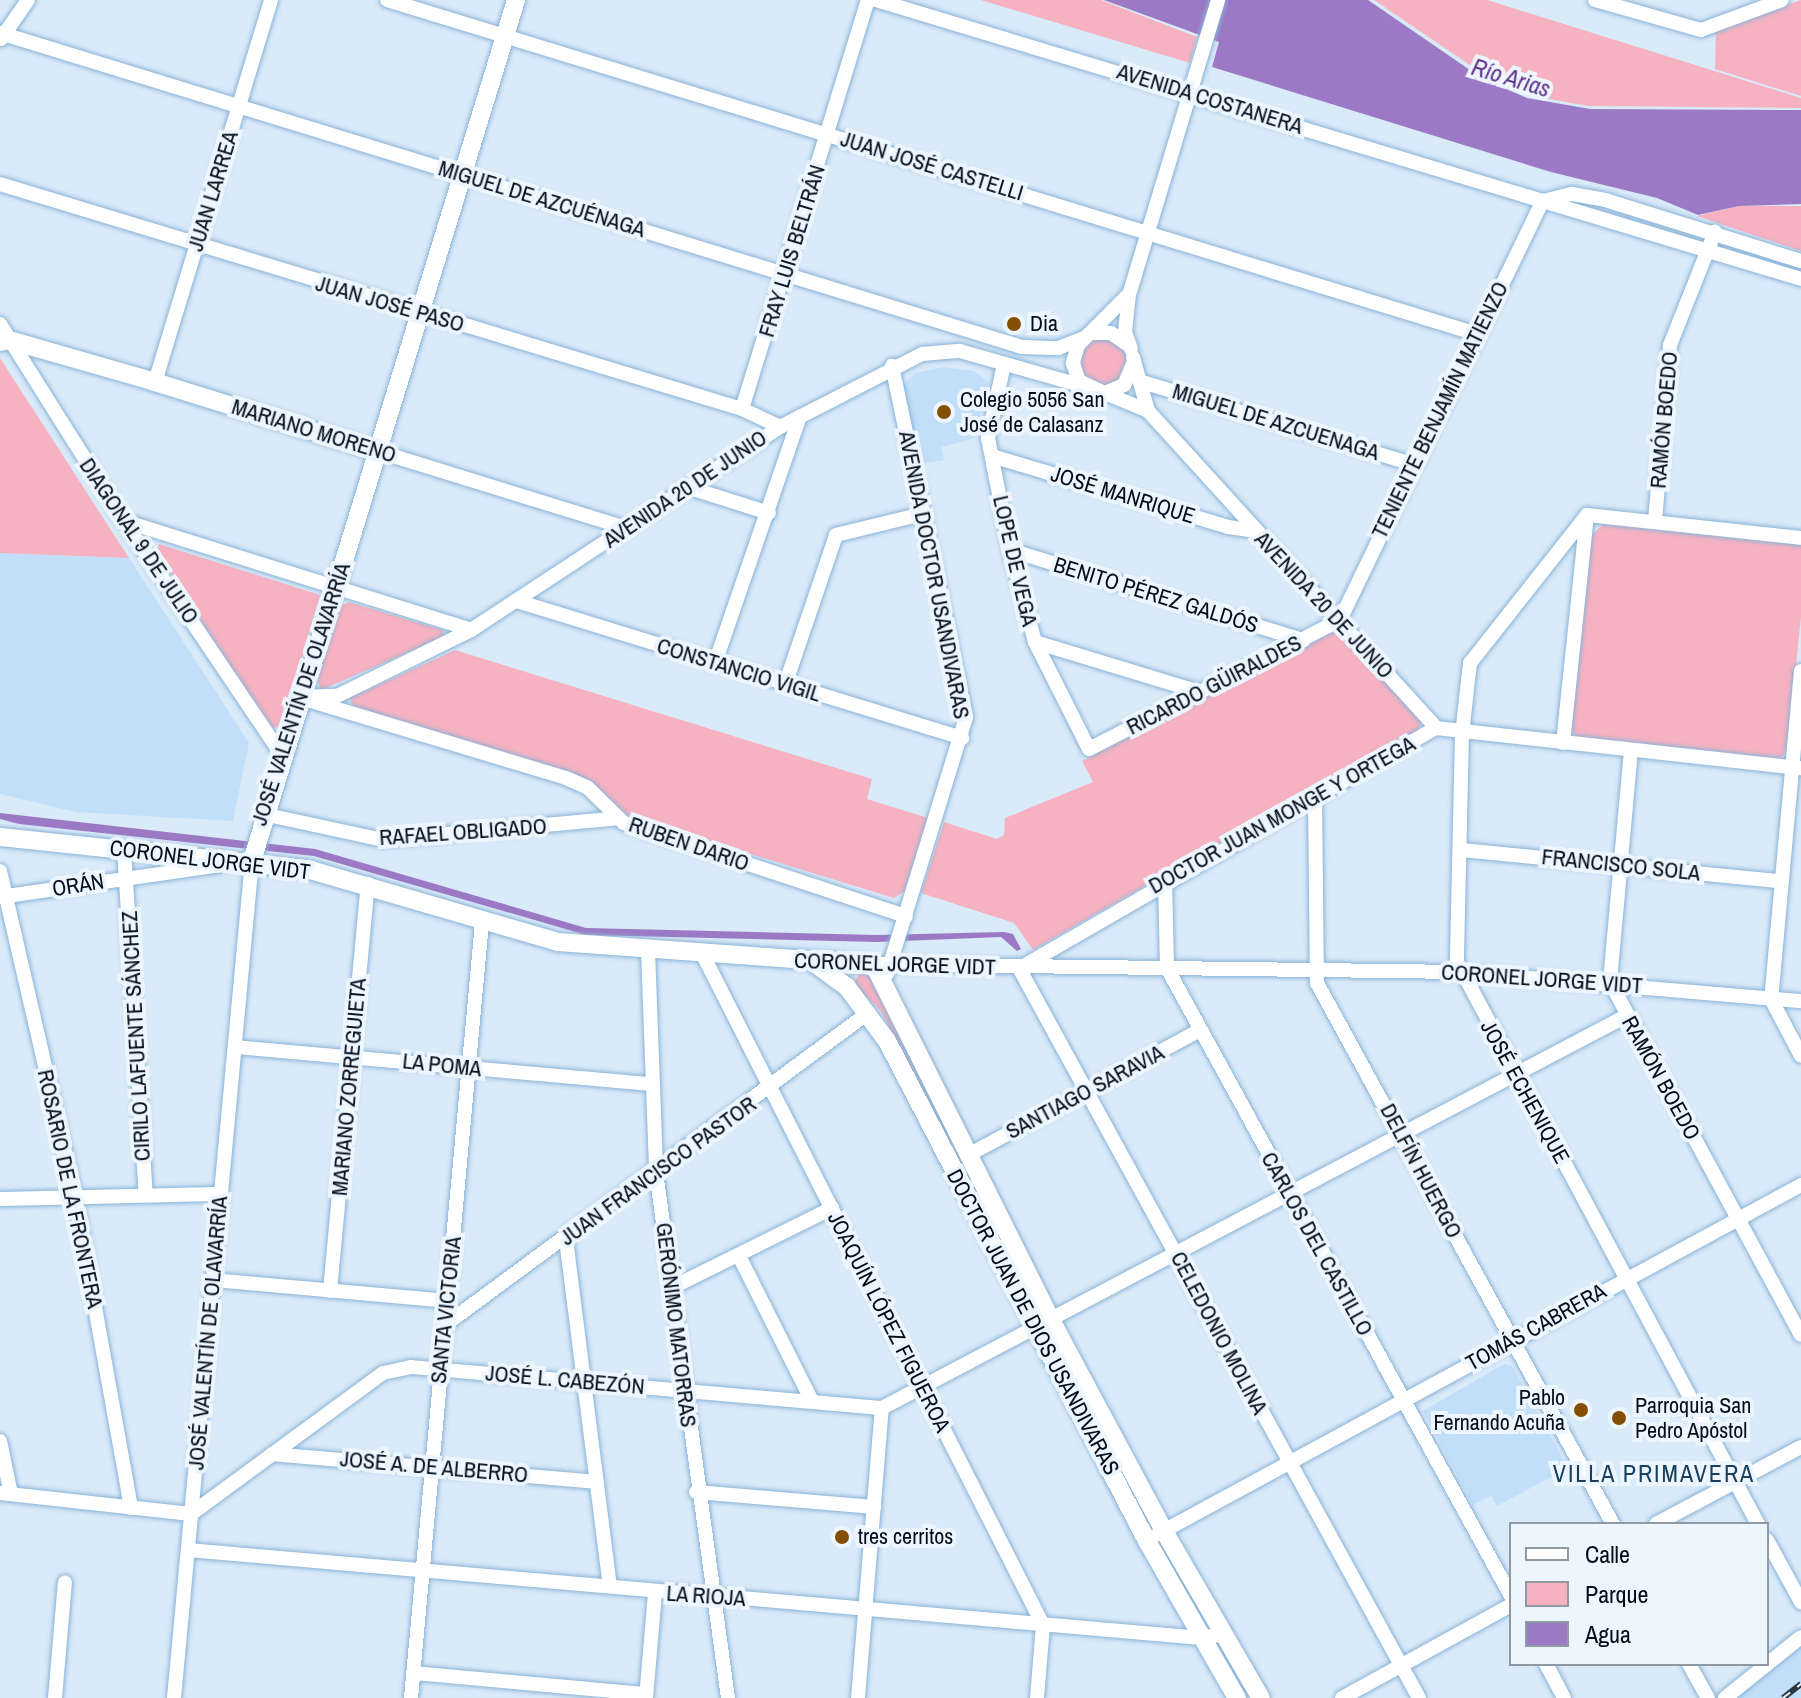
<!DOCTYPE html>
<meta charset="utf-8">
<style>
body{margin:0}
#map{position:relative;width:1801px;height:1698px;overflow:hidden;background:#d9eaf9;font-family:"Archivo Narrow",sans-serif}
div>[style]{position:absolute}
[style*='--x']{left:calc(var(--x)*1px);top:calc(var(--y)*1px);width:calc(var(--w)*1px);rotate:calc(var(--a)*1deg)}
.built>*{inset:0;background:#c1dff8}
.green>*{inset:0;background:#f6b2c1}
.round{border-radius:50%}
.water>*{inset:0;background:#9b79c4}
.roads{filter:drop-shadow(0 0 2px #89b3d7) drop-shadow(0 0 2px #89b3d7)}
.minor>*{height:14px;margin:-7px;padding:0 7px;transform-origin:7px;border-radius:7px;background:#fff}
.major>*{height:18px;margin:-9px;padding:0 9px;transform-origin:9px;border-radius:9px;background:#fff}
.rail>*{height:6px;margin-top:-3px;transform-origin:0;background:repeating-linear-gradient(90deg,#edf6fe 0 9px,#2a3643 0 18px);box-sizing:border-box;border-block:2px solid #2a3643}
.dots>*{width:22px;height:22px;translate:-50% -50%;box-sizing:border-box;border:4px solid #edf6fe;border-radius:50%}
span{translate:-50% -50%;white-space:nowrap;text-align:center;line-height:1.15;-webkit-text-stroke:8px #edf6fe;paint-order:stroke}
.street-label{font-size:22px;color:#010d19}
.poi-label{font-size:22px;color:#010d19}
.left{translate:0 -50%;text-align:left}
.right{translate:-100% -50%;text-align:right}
.water-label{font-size:24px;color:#60318c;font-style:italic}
.neighbourhood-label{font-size:24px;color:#19405f;letter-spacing:2px}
.legend{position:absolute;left:1509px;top:1522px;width:260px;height:144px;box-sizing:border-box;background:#edf6fe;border:2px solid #8f99a2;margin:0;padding:10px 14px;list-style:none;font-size:24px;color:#010d19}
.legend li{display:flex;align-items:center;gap:16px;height:40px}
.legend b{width:40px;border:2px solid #8f99a2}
</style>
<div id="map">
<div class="built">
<i style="clip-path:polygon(943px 367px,974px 371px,989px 382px,975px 438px,941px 447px,944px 460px,917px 464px,902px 386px,916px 373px)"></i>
<i style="clip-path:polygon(0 553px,129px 558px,249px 743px,233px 821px,76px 812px,0 794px)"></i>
<i style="clip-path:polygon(1504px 1364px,1512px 1366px,1568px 1468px,1497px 1506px,1491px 1496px,1473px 1505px,1423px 1411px)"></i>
<i style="clip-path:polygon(1801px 1647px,1801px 1698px,1736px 1698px)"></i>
</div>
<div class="green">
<i style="clip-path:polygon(981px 0,1101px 0,1197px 37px,1190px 63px)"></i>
<i style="clip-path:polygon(1374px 0,1487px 0,1801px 98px,1801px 108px,1588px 106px,1527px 95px,1486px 76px)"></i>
<i style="clip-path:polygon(1801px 0,1801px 96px,1715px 69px,1716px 30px)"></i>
<i style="clip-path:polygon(1739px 206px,1801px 206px,1801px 251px,1697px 216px)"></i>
<i class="round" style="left:1077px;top:337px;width:50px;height:50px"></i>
<i style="clip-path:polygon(0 358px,129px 558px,0 553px)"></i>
<i style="clip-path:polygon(1603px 524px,1801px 545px,1801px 617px,1787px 752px,1780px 758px,1577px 738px,1571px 729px,1592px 535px)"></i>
<i style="clip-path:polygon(159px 544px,320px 595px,282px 727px,270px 728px,157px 552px)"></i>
<i style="clip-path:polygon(349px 602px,443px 630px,444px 637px,321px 690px,317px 679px,340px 606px)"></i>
<i style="clip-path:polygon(1329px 632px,1341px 633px,1421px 721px,1419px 729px,1033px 950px,1014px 923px,921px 893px,944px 822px,997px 839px,1004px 835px,1005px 818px,1093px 782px,1082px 761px)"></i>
<i style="clip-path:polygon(455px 650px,872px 779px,867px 799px,928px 818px,905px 891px,894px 898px,626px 816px,582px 777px,353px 707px,350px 698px)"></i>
<i style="clip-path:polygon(860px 973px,872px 977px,1042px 1321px,880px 1010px,853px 984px)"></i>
</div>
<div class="water">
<i style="clip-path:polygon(1104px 0,1368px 0,1483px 79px,1527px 98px,1590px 109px,1801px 110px,1801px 204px,1739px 206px,1698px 215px,1657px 198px,1551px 172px,1212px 67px,1219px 42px)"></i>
<i style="clip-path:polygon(0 813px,315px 849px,586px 928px,876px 935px,1004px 932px,1013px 934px,1021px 949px,1017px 951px,1001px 937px,877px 942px,586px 935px,314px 856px,19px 824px,0 819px)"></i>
</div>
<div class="roads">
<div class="minor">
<i style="--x:387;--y:0;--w:1140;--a:17.04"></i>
<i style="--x:876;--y:0;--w:966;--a:16.78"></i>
<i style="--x:1595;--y:0;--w:110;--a:15.8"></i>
<i style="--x:1701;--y:30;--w:86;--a:-20.3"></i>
<i style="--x:0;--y:33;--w:1069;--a:17.08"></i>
<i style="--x:1022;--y:347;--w:36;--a:2"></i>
<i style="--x:1058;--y:348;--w:28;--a:-21"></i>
<i style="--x:1;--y:39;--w:47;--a:-55.3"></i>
<i style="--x:0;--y:184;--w:775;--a:16.87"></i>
<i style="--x:742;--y:409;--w:42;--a:25.3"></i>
<i style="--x:1543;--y:201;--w:30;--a:-14"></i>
<i style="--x:1572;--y:194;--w:34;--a:10"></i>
<i style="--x:1605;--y:200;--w:205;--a:17.3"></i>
<i style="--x:1128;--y:295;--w:71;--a:135"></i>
<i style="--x:1078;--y:345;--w:19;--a:106"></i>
<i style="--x:1073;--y:363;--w:19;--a:72"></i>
<i style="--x:1079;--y:381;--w:29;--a:25"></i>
<i style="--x:1105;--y:393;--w:21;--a:-23"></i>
<i style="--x:1124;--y:385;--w:23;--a:-67"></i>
<i style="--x:0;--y:324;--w:233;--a:57.8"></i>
<i style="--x:124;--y:521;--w:282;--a:56"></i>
<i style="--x:1093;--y:333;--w:18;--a:0"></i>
<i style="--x:1111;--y:333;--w:21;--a:35"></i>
<i style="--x:1131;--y:349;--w:18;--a:-109"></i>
<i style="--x:1125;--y:332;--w:37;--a:-84"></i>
<i style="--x:1129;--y:295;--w:308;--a:-73.2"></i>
<i style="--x:1133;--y:357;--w:56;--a:74.5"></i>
<i style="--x:1148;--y:411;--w:428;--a:47.7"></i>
<i style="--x:1004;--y:364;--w:76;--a:102.2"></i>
<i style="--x:988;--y:438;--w:114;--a:78.9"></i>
<i style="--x:1010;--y:550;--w:95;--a:74.8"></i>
<i style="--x:1035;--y:642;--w:120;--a:63.2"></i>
<i style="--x:1089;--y:749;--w:282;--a:-27.2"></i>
<i style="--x:1340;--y:620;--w:466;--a:-64.2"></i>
<i style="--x:1139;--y:381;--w:286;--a:16.9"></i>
<i style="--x:155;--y:382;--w:399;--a:-73.1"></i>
<i style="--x:1105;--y:393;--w:47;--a:22.7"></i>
<i style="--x:742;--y:409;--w:428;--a:-72.9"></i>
<i style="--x:377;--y:451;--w:261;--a:17.2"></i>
<i style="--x:992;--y:456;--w:246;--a:16.7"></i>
<i style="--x:1228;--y:527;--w:27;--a:8"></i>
<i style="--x:687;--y:487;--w:86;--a:17.6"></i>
<i style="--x:1587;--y:515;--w:189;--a:128.3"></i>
<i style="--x:1470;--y:663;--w:71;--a:96.4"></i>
<i style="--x:1462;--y:734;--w:228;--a:91.3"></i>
<i style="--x:1457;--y:962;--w:638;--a:61.83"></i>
<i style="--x:1587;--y:515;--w:215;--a:6.1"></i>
<i style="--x:124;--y:521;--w:364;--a:17.4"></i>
<i style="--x:1655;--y:521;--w:177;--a:-85.1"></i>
<i style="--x:1670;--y:345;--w:122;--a:-68.3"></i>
<i style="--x:1010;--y:550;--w:307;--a:17.1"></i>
<i style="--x:517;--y:601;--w:466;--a:17.1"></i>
<i style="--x:1035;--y:642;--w:172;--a:16.9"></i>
<i style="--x:715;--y:663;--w:261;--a:-71"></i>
<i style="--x:1801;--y:671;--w:329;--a:95.2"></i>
<i style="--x:1771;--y:999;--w:64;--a:62.2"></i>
<i style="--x:785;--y:685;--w:158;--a:-71.2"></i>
<i style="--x:836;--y:535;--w:89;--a:-13.7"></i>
<i style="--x:299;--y:697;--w:38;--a:-2"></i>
<i style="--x:337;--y:696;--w:149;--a:-26.2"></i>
<i style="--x:471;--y:630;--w:370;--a:-33.3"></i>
<i style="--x:780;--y:427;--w:160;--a:-27.2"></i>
<i style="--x:922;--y:354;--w:38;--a:-5"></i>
<i style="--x:960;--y:351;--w:131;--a:15.9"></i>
<i style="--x:311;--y:701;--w:266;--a:16.8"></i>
<i style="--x:566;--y:778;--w:24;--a:24"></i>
<i style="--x:588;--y:788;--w:50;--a:44.2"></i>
<i style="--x:624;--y:823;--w:297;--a:18.3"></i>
<i style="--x:1563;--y:743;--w:229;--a:-84"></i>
<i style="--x:1631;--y:750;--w:233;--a:95.2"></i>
<i style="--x:1610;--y:982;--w:401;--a:61.6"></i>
<i style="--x:1315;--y:796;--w:187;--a:89.4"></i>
<i style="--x:1317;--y:983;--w:617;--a:61.32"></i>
<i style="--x:263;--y:814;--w:123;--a:12.2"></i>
<i style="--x:383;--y:840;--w:236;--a:-5.3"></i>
<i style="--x:124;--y:849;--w:346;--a:86.4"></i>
<i style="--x:1461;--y:850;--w:321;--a:5.6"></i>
<i style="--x:0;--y:871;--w:334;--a:77"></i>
<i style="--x:75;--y:1196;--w:317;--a:79.8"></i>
<i style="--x:1165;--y:880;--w:88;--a:88.7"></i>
<i style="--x:1167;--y:968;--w:716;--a:61.29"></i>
<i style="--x:0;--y:897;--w:223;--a:-8.2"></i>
<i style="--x:648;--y:950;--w:222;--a:87.9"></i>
<i style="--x:656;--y:1172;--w:531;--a:82.21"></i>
<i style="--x:702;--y:953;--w:754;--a:63.09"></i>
<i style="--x:1043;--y:1625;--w:73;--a:94.7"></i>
<i style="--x:867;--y:964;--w:593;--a:0.77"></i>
<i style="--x:1460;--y:972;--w:342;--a:4.9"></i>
<i style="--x:1019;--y:968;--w:832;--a:61.28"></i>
<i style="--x:1020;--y:968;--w:480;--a:-30"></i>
<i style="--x:1436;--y:728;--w:367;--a:6.3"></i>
<i style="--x:887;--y:974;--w:269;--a:-72.9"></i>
<i style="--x:966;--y:717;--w:359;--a:-101.9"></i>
<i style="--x:235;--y:1047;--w:416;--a:5.1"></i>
<i style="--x:970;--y:1154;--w:261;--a:-28.3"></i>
<i style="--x:0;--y:1199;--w:220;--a:-1.3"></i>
<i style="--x:566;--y:1239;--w:350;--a:82.8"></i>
<i style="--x:739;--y:1256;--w:162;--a:63.3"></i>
<i style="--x:213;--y:1280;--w:235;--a:5.1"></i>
<i style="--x:671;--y:1288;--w:180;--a:-26.4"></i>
<i style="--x:330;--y:1291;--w:409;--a:-84.7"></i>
<i style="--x:445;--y:1325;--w:526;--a:-36.41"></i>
<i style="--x:0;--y:1441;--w:54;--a:78.3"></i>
<i style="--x:272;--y:1454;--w:326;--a:4.9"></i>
<i style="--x:696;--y:1492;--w:179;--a:4.8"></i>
<i style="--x:0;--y:1493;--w:192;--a:6.3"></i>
<i style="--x:191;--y:1514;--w:238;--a:-36.3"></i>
<i style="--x:383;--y:1373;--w:29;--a:-12"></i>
<i style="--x:411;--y:1367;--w:473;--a:5"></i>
<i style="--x:882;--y:1408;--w:841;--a:-27.78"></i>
<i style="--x:1656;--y:1524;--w:164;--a:-28"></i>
<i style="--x:1158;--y:1534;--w:732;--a:-28.49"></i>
<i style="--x:1767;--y:1540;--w:71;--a:61.3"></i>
<i style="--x:188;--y:1550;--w:1017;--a:4.96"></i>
<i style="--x:1201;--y:1638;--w:23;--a:-10"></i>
<i style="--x:1546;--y:1664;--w:38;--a:62"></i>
<i style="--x:1689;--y:1664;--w:39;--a:61"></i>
<i style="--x:414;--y:1673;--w:233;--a:5.2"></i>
<i style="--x:55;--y:1698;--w:116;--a:-85.1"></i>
<i style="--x:174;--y:1698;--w:841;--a:-84.68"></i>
<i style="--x:252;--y:861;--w:6;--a:171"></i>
<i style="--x:411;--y:1698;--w:779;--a:-84.77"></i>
<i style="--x:646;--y:1698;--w:106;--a:-85.1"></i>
<i style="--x:858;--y:1698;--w:291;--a:-85.3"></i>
<i style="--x:1342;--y:1698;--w:193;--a:-28.8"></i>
<i style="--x:1725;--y:1698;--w:97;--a:-38.8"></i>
</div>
<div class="major">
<i style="--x:0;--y:342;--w:9;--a:-13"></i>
<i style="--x:9;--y:340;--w:152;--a:16"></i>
<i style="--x:155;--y:382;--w:232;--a:17.3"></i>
<i style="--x:0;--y:837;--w:309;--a:6"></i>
<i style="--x:307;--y:869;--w:261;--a:16.2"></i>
<i style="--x:558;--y:942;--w:310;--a:4.1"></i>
<i style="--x:867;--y:964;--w:10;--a:29"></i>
<i style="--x:876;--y:969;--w:394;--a:63.5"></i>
<i style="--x:1052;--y:1322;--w:237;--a:61.8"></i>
<i style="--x:1164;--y:1531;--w:193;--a:59.9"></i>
<i style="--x:252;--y:861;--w:901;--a:-72.95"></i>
<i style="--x:814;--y:963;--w:41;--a:36"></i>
<i style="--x:847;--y:987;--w:67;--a:53.5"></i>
<i style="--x:887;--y:1041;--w:564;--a:62.53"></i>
<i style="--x:1147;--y:1541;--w:181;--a:60.2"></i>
</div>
</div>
<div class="rail">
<i style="--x:1783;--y:1698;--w:23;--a:-38"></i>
</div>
<div class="dots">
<i style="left:1014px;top:324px;background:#864e00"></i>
<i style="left:944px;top:412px;background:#864e00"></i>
<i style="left:1581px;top:1410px;background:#864e00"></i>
<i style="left:1619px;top:1418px;background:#864e00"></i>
<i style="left:842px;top:1537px;background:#864e00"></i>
</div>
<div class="street-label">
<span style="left:1210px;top:99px;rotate:17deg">AVENIDA COSTANERA</span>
<span style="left:932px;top:166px;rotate:17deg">JUAN JOSÉ CASTELLI</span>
<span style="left:213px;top:191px;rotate:-73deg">JUAN LARREA</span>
<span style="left:542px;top:199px;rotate:17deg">MIGUEL DE AZCUÉNAGA</span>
<span style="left:792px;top:251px;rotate:-73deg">FRAY LUIS BELTRÁN</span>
<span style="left:390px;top:304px;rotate:16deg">JUAN JOSÉ PASO</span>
<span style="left:1440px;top:410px;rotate:-64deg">TENIENTE BENJAMÍN MATIENZO</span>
<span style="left:1664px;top:420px;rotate:-85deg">RAMÓN BOEDO</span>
<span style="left:1276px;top:422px;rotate:17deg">MIGUEL DE AZCUENAGA</span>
<span style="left:314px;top:431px;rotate:17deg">MARIANO MORENO</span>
<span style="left:685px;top:489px;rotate:-34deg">AVENIDA 20 DE JUNIO</span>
<span style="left:1123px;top:495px;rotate:17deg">JOSÉ MANRIQUE</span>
<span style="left:139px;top:541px;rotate:56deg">DIAGONAL 9 DE JULIO</span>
<span style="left:1015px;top:561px;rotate:77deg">LOPE DE VEGA</span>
<span style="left:934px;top:575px;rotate:79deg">AVENIDA DOCTOR USANDIVARAS</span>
<span style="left:1156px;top:595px;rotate:17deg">BENITO PÉREZ GALDÓS</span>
<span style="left:1324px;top:605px;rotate:47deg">AVENIDA 20 DE JUNIO</span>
<span style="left:739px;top:670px;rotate:17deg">CONSTANCIO VIGIL</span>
<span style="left:1214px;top:685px;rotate:-27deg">RICARDO GÜIRALDES</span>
<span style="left:301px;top:694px;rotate:-72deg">JOSÉ VALENTÍN DE OLAVARRÍA</span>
<span style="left:1282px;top:815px;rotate:-29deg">DOCTOR JUAN MONGE Y ORTEGA</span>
<span style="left:463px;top:832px;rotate:-4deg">RAFAEL OBLIGADO</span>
<span style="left:689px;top:844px;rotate:19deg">RUBEN DARIO</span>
<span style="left:210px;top:860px;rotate:7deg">CORONEL JORGE VIDT</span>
<span style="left:1621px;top:865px;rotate:6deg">FRANCISCO SOLA</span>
<span style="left:78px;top:885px;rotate:-9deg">ORÁN</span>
<span style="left:895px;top:964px;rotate:2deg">CORONEL JORGE VIDT</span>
<span style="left:1542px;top:979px;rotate:4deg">CORONEL JORGE VIDT</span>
<span style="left:136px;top:1036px;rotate:-93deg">CIRILO LAFUENTE SÁNCHEZ</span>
<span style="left:442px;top:1065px;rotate:6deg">LA POMA</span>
<span style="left:1661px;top:1078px;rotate:61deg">RAMÓN BOEDO</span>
<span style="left:349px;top:1087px;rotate:-85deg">MARIANO ZORREGUIETA</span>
<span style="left:1085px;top:1092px;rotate:-28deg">SANTIAGO SARAVIA</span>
<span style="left:1525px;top:1092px;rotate:61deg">JOSÉ ECHENIQUE</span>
<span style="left:658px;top:1171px;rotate:-36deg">JUAN FRANCISCO PASTOR</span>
<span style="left:1421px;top:1171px;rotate:62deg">DELFÍN HUERGO</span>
<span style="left:70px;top:1189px;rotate:78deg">ROSARIO DE LA FRONTERA</span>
<span style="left:1317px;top:1244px;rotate:61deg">CARLOS DEL CASTILLO</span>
<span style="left:446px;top:1310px;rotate:-84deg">SANTA VICTORIA</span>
<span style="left:889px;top:1322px;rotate:63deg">JOAQUÍN LÓPEZ FIGUEROA</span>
<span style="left:1033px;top:1322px;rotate:62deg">DOCTOR JUAN DE DIOS USANDIVARAS</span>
<span style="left:676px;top:1325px;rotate:83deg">GERÓNIMO MATORRAS</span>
<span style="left:1536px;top:1327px;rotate:-29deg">TOMÁS CABRERA</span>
<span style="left:208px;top:1333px;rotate:-85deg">JOSÉ VALENTÍN DE OLAVARRÍA</span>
<span style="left:1219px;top:1333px;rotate:62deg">CELEDONIO MOLINA</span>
<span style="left:565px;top:1380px;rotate:5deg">JOSÉ L. CABEZÓN</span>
<span style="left:434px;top:1467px;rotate:5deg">JOSÉ A. DE ALBERRO</span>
<span style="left:706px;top:1596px;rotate:4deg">LA RIOJA</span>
</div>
<div class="poi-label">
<span class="left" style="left:1030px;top:324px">Dia</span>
<span class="left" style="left:960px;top:412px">Colegio 5056 San<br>José de Calasanz</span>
<span class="right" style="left:1565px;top:1410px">Pablo<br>Fernando Acuña</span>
<span class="left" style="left:1635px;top:1418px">Parroquia San<br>Pedro Apóstol</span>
<span class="left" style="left:858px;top:1537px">tres cerritos</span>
</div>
<div class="water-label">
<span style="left:1511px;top:78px;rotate:17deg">Río Arias</span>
</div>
<div class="neighbourhood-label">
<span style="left:1654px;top:1474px">VILLA PRIMAVERA</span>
</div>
<ul class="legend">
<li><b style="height:10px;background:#fff"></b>Calle</li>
<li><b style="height:22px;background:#f6b2c1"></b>Parque</li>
<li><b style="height:22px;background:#9b79c4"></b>Agua</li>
</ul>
</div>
